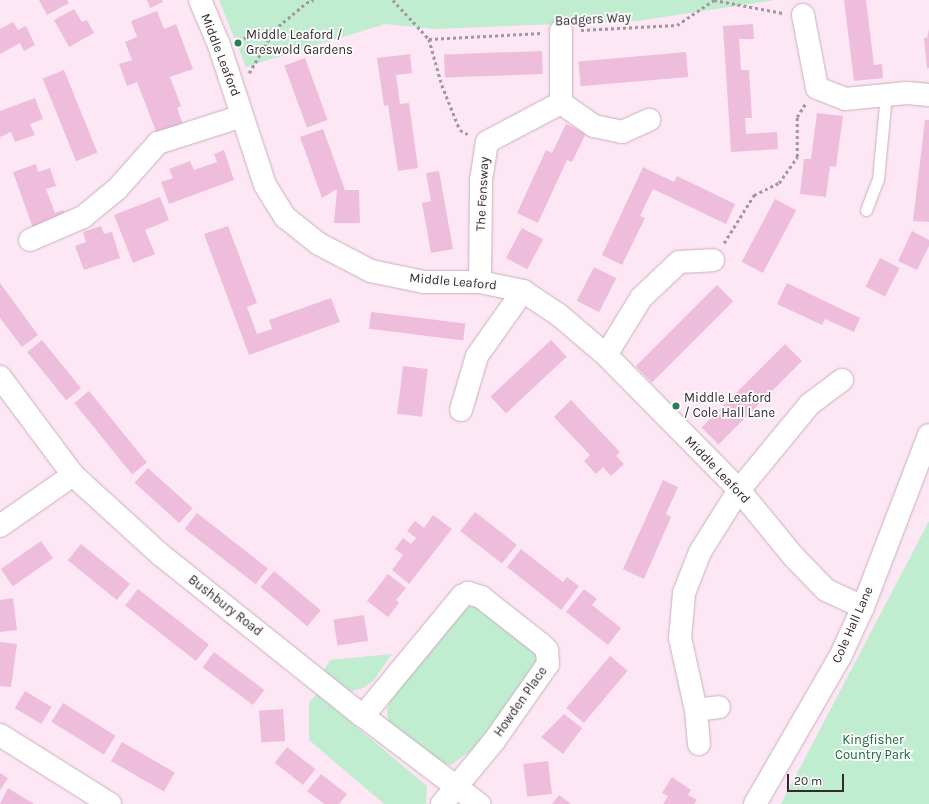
<!DOCTYPE html>
<style>
body{margin:0}
#map{position:relative;width:929px;height:804px;overflow:hidden;background:#fde7f4;font-family:Karla,sans-serif}
div>[style]{position:absolute}
[style*='--x']{left:calc(var(--x)*1px);top:calc(var(--y)*1px);width:calc(var(--w)*1px);rotate:calc(var(--a)*1deg)}
.green>*{inset:0;background:#c0edcf}
.building>*{inset:0;background:#efbddc;transform-origin:0 0}
.path>*{height:2.5px;margin-top:-1.25px;transform-origin:0;background:repeating-linear-gradient(90deg,#a5959f 0 3px,transparent 0 6px)}
.roads{filter:drop-shadow(0 0 1px #c9afbe) drop-shadow(0 0 1px #c9afbe)}
.lane>*{height:11px;margin:-5.5px;padding:0 5.5px;transform-origin:5.5px;border-radius:5.5px;background:#fff}
.street>*{height:22px;margin:-11px;padding:0 11px;transform-origin:11px;border-radius:11px;background:#fff}
.secondary>*{height:22px;margin:-11px;padding:0 11px;transform-origin:11px;border-radius:11px;background:#fff}
.dots>*{width:11px;height:11px;translate:-50% -50%;box-sizing:border-box;border:2px solid #fcfcfc;border-radius:50%}
span{translate:-50% -50%;white-space:nowrap;text-align:center;line-height:1.15;-webkit-text-stroke:3.5px #fcfcfc;paint-order:stroke}
.street-label{font-size:13px;color:#342a30}
.poi-label{font-size:13px;color:#342a30}
.left{translate:0 -50%;text-align:left}
.park-label{font-size:13px;color:#1a673e}
.scale{position:absolute;left:787px;top:774px;width:57px;height:18px;box-sizing:border-box;border:2px solid #342a30;border-top:0;padding-left:5px;font-size:12px;line-height:14px;white-space:nowrap;color:#342a30;-webkit-text-stroke:3px #fcfcfc;paint-order:stroke}
</style>
<div id="map">
<div class="green">
<i style="clip-path:polygon(219px 0,775px 0,637px 21px,435px 29px,385px 24px,246px 67px)"></i>
<i style="clip-path:polygon(929px 521px,929px 804px,781px 804px)"></i>
<i style="clip-path:polygon(474px 606px,531px 648px,536px 656px,537px 666px,472px 750px,451px 765px,439px 763px,388px 723px,387px 708px,394px 693px,462px 609px)"></i>
<i style="clip-path:polygon(392px 654px,373px 681px,363px 688px,349px 692px,323px 672px,330px 660px)"></i>
<i style="clip-path:polygon(317px 694px,427px 786px,426px 804px,384px 804px,309px 740px,309px 702px)"></i>
</div>
<div class="building">
<i style="clip-path:polygon(39px 0,67px 0,69px 3px,47px 15px)"></i>
<i style="clip-path:polygon(147px 0,162px 0,163px 2px,150px 8px)"></i>
<i style="clip-path:polygon(844px 0,866px 0,874px 65px,882px 64px,883px 78px,854px 81px)"></i>
<i style="clip-path:polygon(74px 9px,82px 22px,87px 20px,94px 33px,69px 47px,54px 20px)"></i>
<i style="clip-path:polygon(157px 11px,164px 29px,176px 24px,193px 69px,170px 77px,181px 106px,177px 108px,183px 125px,157px 134px,137px 82px,127px 86px,119px 64px,132px 60px,125px 42px,137px 37px,131px 21px)"></i>
<i style="clip-path:polygon(13px 22px,18px 30px,26px 26px,35px 45px,24px 51px,20px 43px,0 54px,0 29px)"></i>
<i style="clip-path:polygon(753px 24px,754px 39px,739px 39px,741px 70px,749px 70px,752px 118px,745px 118px,746px 134px,777px 132px,778px 149px,731px 152px,723px 26px)"></i>
<i style="clip-path:polygon(929px 29px,929px 68px,927px 68px,924px 38px,927px 38px)"></i>
<i style="left:542px;top:51px;width:23px;height:98px;rotate:88deg"></i>
<i style="left:686px;top:52px;width:25px;height:108px;rotate:85deg"></i>
<i style="clip-path:polygon(410px 54px,412px 73px,396px 75px,400px 104px,409px 103px,418px 168px,398px 171px,388px 105px,384px 106px,377px 58px)"></i>
<i style="left:305px;top:58px;width:66px;height:22px;rotate:70deg"></i>
<i style="left:64px;top:70px;width:89px;height:23px;rotate:68deg"></i>
<i style="clip-path:polygon(35px 98px,43px 119px,30px 124px,35px 135px,15px 142px,11px 132px,0 137px,0 111px)"></i>
<i style="clip-path:polygon(817px 113px,843px 116px,836px 167px,830px 166px,826px 197px,800px 194px,804px 159px,811px 159px)"></i>
<i style="clip-path:polygon(925px 120px,929px 120px,929px 222px,913px 221px)"></i>
<i style="clip-path:polygon(566px 124px,586px 133px,572px 162px,567px 160px,538px 223px,517px 213px,546px 150px,552px 153px)"></i>
<i style="clip-path:polygon(323px 129px,345px 190px,359px 190px,360px 223px,334px 223px,337px 189px,322px 198px,300px 137px)"></i>
<i style="clip-path:polygon(224px 150px,234px 180px,169px 204px,161px 182px,173px 178px,169px 169px,190px 161px,194px 170px,217px 162px,214px 154px)"></i>
<i style="clip-path:polygon(36px 164px,38px 172px,50px 168px,56px 186px,46px 189px,55px 213px,63px 210px,67px 220px,34px 231px,13px 172px)"></i>
<i style="clip-path:polygon(643px 167px,674px 182px,677px 176px,735px 204px,726px 224px,653px 189px,640px 216px,645px 218px,622px 265px,602px 255px)"></i>
<i style="clip-path:polygon(439px 171px,453px 249px,431px 253px,422px 203px,431px 201px,426px 173px)"></i>
<i style="clip-path:polygon(160px 197px,169px 220px,145px 230px,155px 254px,133px 263px,114px 215px)"></i>
<i style="left:775px;top:199px;width:24px;height:71px;rotate:28deg"></i>
<i style="clip-path:polygon(101px 226px,104px 234px,112px 232px,120px 258px,84px 270px,75px 246px,86px 242px,83px 232px)"></i>
<i style="clip-path:polygon(228px 226px,257px 303px,247px 307px,257px 334px,272px 329px,269px 320px,331px 298px,340px 322px,249px 355px,204px 234px)"></i>
<i style="left:522px;top:228px;width:24px;height:34px;rotate:28deg"></i>
<i style="clip-path:polygon(912px 231px,929px 240px,929px 246px,917px 270px,898px 261px)"></i>
<i style="left:880px;top:258px;width:22px;height:32px;rotate:27deg"></i>
<i style="left:594px;top:267px;width:25px;height:38px;rotate:27deg"></i>
<i style="clip-path:polygon(0 283px,38px 335px,22px 347px,0 318px)"></i>
<i style="clip-path:polygon(787px 283px,860px 318px,854px 332px,825px 319px,822px 325px,777px 304px)"></i>
<i style="left:717px;top:285px;width:23px;height:115px;rotate:45deg"></i>
<i style="left:371px;top:312px;width:95px;height:17px;rotate:7deg"></i>
<i style="left:42px;top:340px;width:62px;height:19px;rotate:51deg"></i>
<i style="left:551px;top:340px;width:23px;height:83px;rotate:47deg"></i>
<i style="left:785px;top:344px;width:24px;height:118px;rotate:45deg"></i>
<i style="left:403px;top:366px;width:25px;height:48px;rotate:7deg"></i>
<i style="left:89px;top:391px;width:92px;height:19px;rotate:51deg"></i>
<i style="clip-path:polygon(571px 400px,620px 452px,616px 456px,624px 464px,611px 476px,603px 467px,596px 474px,584px 461px,590px 455px,554px 417px)"></i>
<i style="left:148px;top:468px;width:60px;height:20px;rotate:42deg"></i>
<i style="clip-path:polygon(663px 480px,678px 487px,666px 514px,671px 517px,644px 579px,623px 569px)"></i>
<i style="left:475px;top:512px;width:53px;height:24px;rotate:38deg"></i>
<i style="left:197px;top:513px;width:90px;height:20px;rotate:38deg"></i>
<i style="clip-path:polygon(433px 515px,452px 529px,409px 584px,392px 570px,403px 555px,395px 549px,403px 538px,411px 544px,416px 538px,407px 531px,415px 521px,424px 528px)"></i>
<i style="left:41px;top:541px;width:21px;height:49px;rotate:55deg"></i>
<i style="left:81px;top:544px;width:63px;height:21px;rotate:39deg"></i>
<i style="clip-path:polygon(521px 549px,563px 582px,567px 577px,579px 586px,561px 610px,507px 567px)"></i>
<i style="left:274px;top:571px;width:61px;height:21px;rotate:40deg"></i>
<i style="clip-path:polygon(388px 574px,406px 588px,396px 600px,399px 603px,388px 617px,367px 601px)"></i>
<i style="left:138px;top:589px;width:90px;height:21px;rotate:38deg"></i>
<i style="clip-path:polygon(584px 589px,597px 599px,592px 605px,621px 628px,608px 645px,566px 612px)"></i>
<i style="clip-path:polygon(13px 598px,17px 630px,0 632px,0 600px)"></i>
<i style="left:364px;top:615px;width:26px;height:31px;rotate:81deg"></i>
<i style="clip-path:polygon(0 642px,17px 644px,11px 687px,0 686px)"></i>
<i style="left:214px;top:652px;width:63px;height:19px;rotate:37deg"></i>
<i style="left:610px;top:656px;width:23px;height:68px;rotate:40deg"></i>
<i style="left:25px;top:691px;width:31px;height:20px;rotate:31deg"></i>
<i style="left:63px;top:703px;width:62px;height:22px;rotate:32deg"></i>
<i style="left:283px;top:709px;width:32px;height:24px;rotate:86deg"></i>
<i style="clip-path:polygon(564px 714px,582px 728px,563px 754px,541px 737px)"></i>
<i style="left:122px;top:742px;width:61px;height:22px;rotate:30deg"></i>
<i style="left:287px;top:747px;width:36px;height:20px;rotate:38deg"></i>
<i style="left:548px;top:761px;width:33px;height:25px;rotate:83deg"></i>
<i style="clip-path:polygon(0 773px,8px 778px,0 790px)"></i>
<i style="clip-path:polygon(321px 774px,347px 794px,339px 804px,324px 804px,307px 791px)"></i>
<i style="clip-path:polygon(672px 777px,691px 790px,688px 795px,697px 800px,694px 804px,663px 804px,668px 796px,662px 793px)"></i>
<i style="clip-path:polygon(8px 788px,34px 804px,0 804px)"></i>
<i style="clip-path:polygon(559px 795px,571px 804px,552px 804px)"></i>
</div>
<div class="path">
<i style="--x:393;--y:0;--w:53;--a:47.3"></i>
<i style="--x:429;--y:39;--w:113;--a:-3"></i>
<i style="--x:581;--y:30;--w:96;--a:-3"></i>
<i style="--x:677;--y:25;--w:45;--a:-34"></i>
<i style="--x:714;--y:0;--w:70;--a:10.7"></i>
<i style="--x:429;--y:39;--w:48;--a:74.2"></i>
<i style="--x:442;--y:85;--w:48;--a:68.2"></i>
<i style="--x:460;--y:130;--w:9;--a:27"></i>
<i style="--x:238;--y:40;--w:37;--a:-16"></i>
<i style="--x:249;--y:73;--w:50;--a:-59.8"></i>
<i style="--x:274;--y:30;--w:42;--a:-40.2"></i>
<i style="--x:306;--y:3;--w:8;--a:-23"></i>
<i style="--x:724;--y:243;--w:57;--a:-58"></i>
<i style="--x:754;--y:195;--w:28;--a:-26"></i>
<i style="--x:779;--y:183;--w:32;--a:-55"></i>
<i style="--x:797;--y:157;--w:40;--a:-90"></i>
<i style="--x:797;--y:117;--w:15;--a:-58"></i>
</div>
<div class="roads">
<div class="lane">
<i style="--x:866;--y:210;--w:33;--a:-69"></i>
<i style="--x:878;--y:179;--w:84;--a:-84.6"></i>
</div>
<div class="street">
<i style="--x:200;--y:0;--w:49;--a:67.1"></i>
<i style="--x:219;--y:45;--w:147;--a:71.8"></i>
<i style="--x:265;--y:185;--w:38;--a:58"></i>
<i style="--x:285;--y:217;--w:43;--a:38.5"></i>
<i style="--x:319;--y:244;--w:59;--a:27.4"></i>
<i style="--x:371;--y:271;--w:54;--a:11.7"></i>
<i style="--x:424;--y:282;--w:56;--a:0"></i>
<i style="--x:480;--y:282;--w:44;--a:11.8"></i>
<i style="--x:523;--y:291;--w:43;--a:33.7"></i>
<i style="--x:559;--y:315;--w:62;--a:40.4"></i>
<i style="--x:606;--y:355;--w:190;--a:45.4"></i>
<i style="--x:739;--y:490;--w:85;--a:50.7"></i>
<i style="--x:793;--y:556;--w:47;--a:45.9"></i>
<i style="--x:826;--y:590;--w:41;--a:24.7"></i>
<i style="--x:803;--y:15;--w:74;--a:79.1"></i>
<i style="--x:817;--y:88;--w:30;--a:21"></i>
<i style="--x:845;--y:99;--w:62;--a:-5.5"></i>
<i style="--x:907;--y:93;--w:22;--a:5"></i>
<i style="--x:561;--y:103;--w:40;--a:34.9"></i>
<i style="--x:594;--y:126;--w:29;--a:12"></i>
<i style="--x:622;--y:132;--w:30;--a:-24"></i>
<i style="--x:30;--y:240;--w:58;--a:-23.5"></i>
<i style="--x:83;--y:217;--w:44;--a:-39.5"></i>
<i style="--x:117;--y:189;--w:62;--a:-48.3"></i>
<i style="--x:158;--y:143;--w:88;--a:-17.8"></i>
<i style="--x:480;--y:282;--w:102;--a:-89.4"></i>
<i style="--x:481;--y:180;--w:38;--a:-81"></i>
<i style="--x:487;--y:142;--w:84;--a:-27.8"></i>
<i style="--x:561;--y:103;--w:72;--a:-90"></i>
<i style="--x:606;--y:355;--w:67;--a:-58.4"></i>
<i style="--x:641;--y:298;--w:52;--a:-43.5"></i>
<i style="--x:679;--y:262;--w:34;--a:-3"></i>
<i style="--x:0;--y:377;--w:122;--a:53.3"></i>
<i style="--x:73;--y:475;--w:119;--a:42.3"></i>
<i style="--x:161;--y:555;--w:258;--a:38.6"></i>
<i style="--x:363;--y:716;--w:146;--a:37.2"></i>
<i style="--x:461;--y:410;--w:56;--a:-73.5"></i>
<i style="--x:477;--y:356;--w:80;--a:-54.7"></i>
<i style="--x:0;--y:526;--w:89;--a:-34.9"></i>
<i style="--x:696;--y:710;--w:23;--a:-7"></i>
<i style="--x:363;--y:716;--w:156;--a:-50.5"></i>
<i style="--x:462;--y:596;--w:7;--a:-27"></i>
<i style="--x:468;--y:593;--w:14;--a:17"></i>
<i style="--x:481;--y:597;--w:76;--a:38.1"></i>
<i style="--x:541;--y:644;--w:8;--a:45"></i>
<i style="--x:547;--y:650;--w:14;--a:86"></i>
<i style="--x:548;--y:664;--w:94;--a:125"></i>
<i style="--x:494;--y:741;--w:82;--a:129.5"></i>
<i style="--x:0;--y:735;--w:130;--a:32.1"></i>
<i style="--x:699;--y:744;--w:34;--a:-95"></i>
<i style="--x:696;--y:710;--w:74;--a:-102.5"></i>
<i style="--x:680;--y:638;--w:45;--a:-84.9"></i>
<i style="--x:684;--y:593;--w:44;--a:-68.7"></i>
<i style="--x:700;--y:552;--w:73;--a:-57.8"></i>
<i style="--x:739;--y:490;--w:112;--a:-50.5"></i>
<i style="--x:810;--y:404;--w:40;--a:-37"></i>
</div>
<div class="secondary">
<i style="--x:755;--y:804;--w:170;--a:-60"></i>
<i style="--x:840;--y:657;--w:55;--a:-65.3"></i>
<i style="--x:863;--y:607;--w:184;--a:-69"></i>
</div>
</div>
<div class="dots">
<i style="left:238px;top:43px;background:#2b7e50"></i>
<i style="left:676px;top:406px;background:#2b7e50"></i>
</div>
<div class="street-label">
<span style="left:593px;top:20px;rotate:-3deg">Badgers Way</span>
<span style="left:220px;top:55px;rotate:69deg">Middle Leaford</span>
<span style="left:483px;top:194px;rotate:-87deg">The Fensway</span>
<span style="left:453px;top:282px;rotate:5deg">Middle Leaford</span>
<span style="left:717px;top:470px;rotate:46deg">Middle Leaford</span>
<span style="left:225px;top:606px;rotate:38deg">Bushbury Road</span>
<span style="left:853px;top:625px;rotate:-66deg">Cole Hall Lane</span>
<span style="left:521px;top:702px;rotate:-55deg">Howden Place</span>
</div>
<div class="poi-label">
<span class="left" style="left:246px;top:43px">Middle Leaford /<br>Greswold Gardens</span>
<span class="left" style="left:684px;top:406px">Middle Leaford<br>/ Cole Hall Lane</span>
</div>
<div class="park-label">
<span style="left:873px;top:748px">Kingfisher<br>Country Park</span>
</div>
<div class="scale">20 m</div>
</div>
